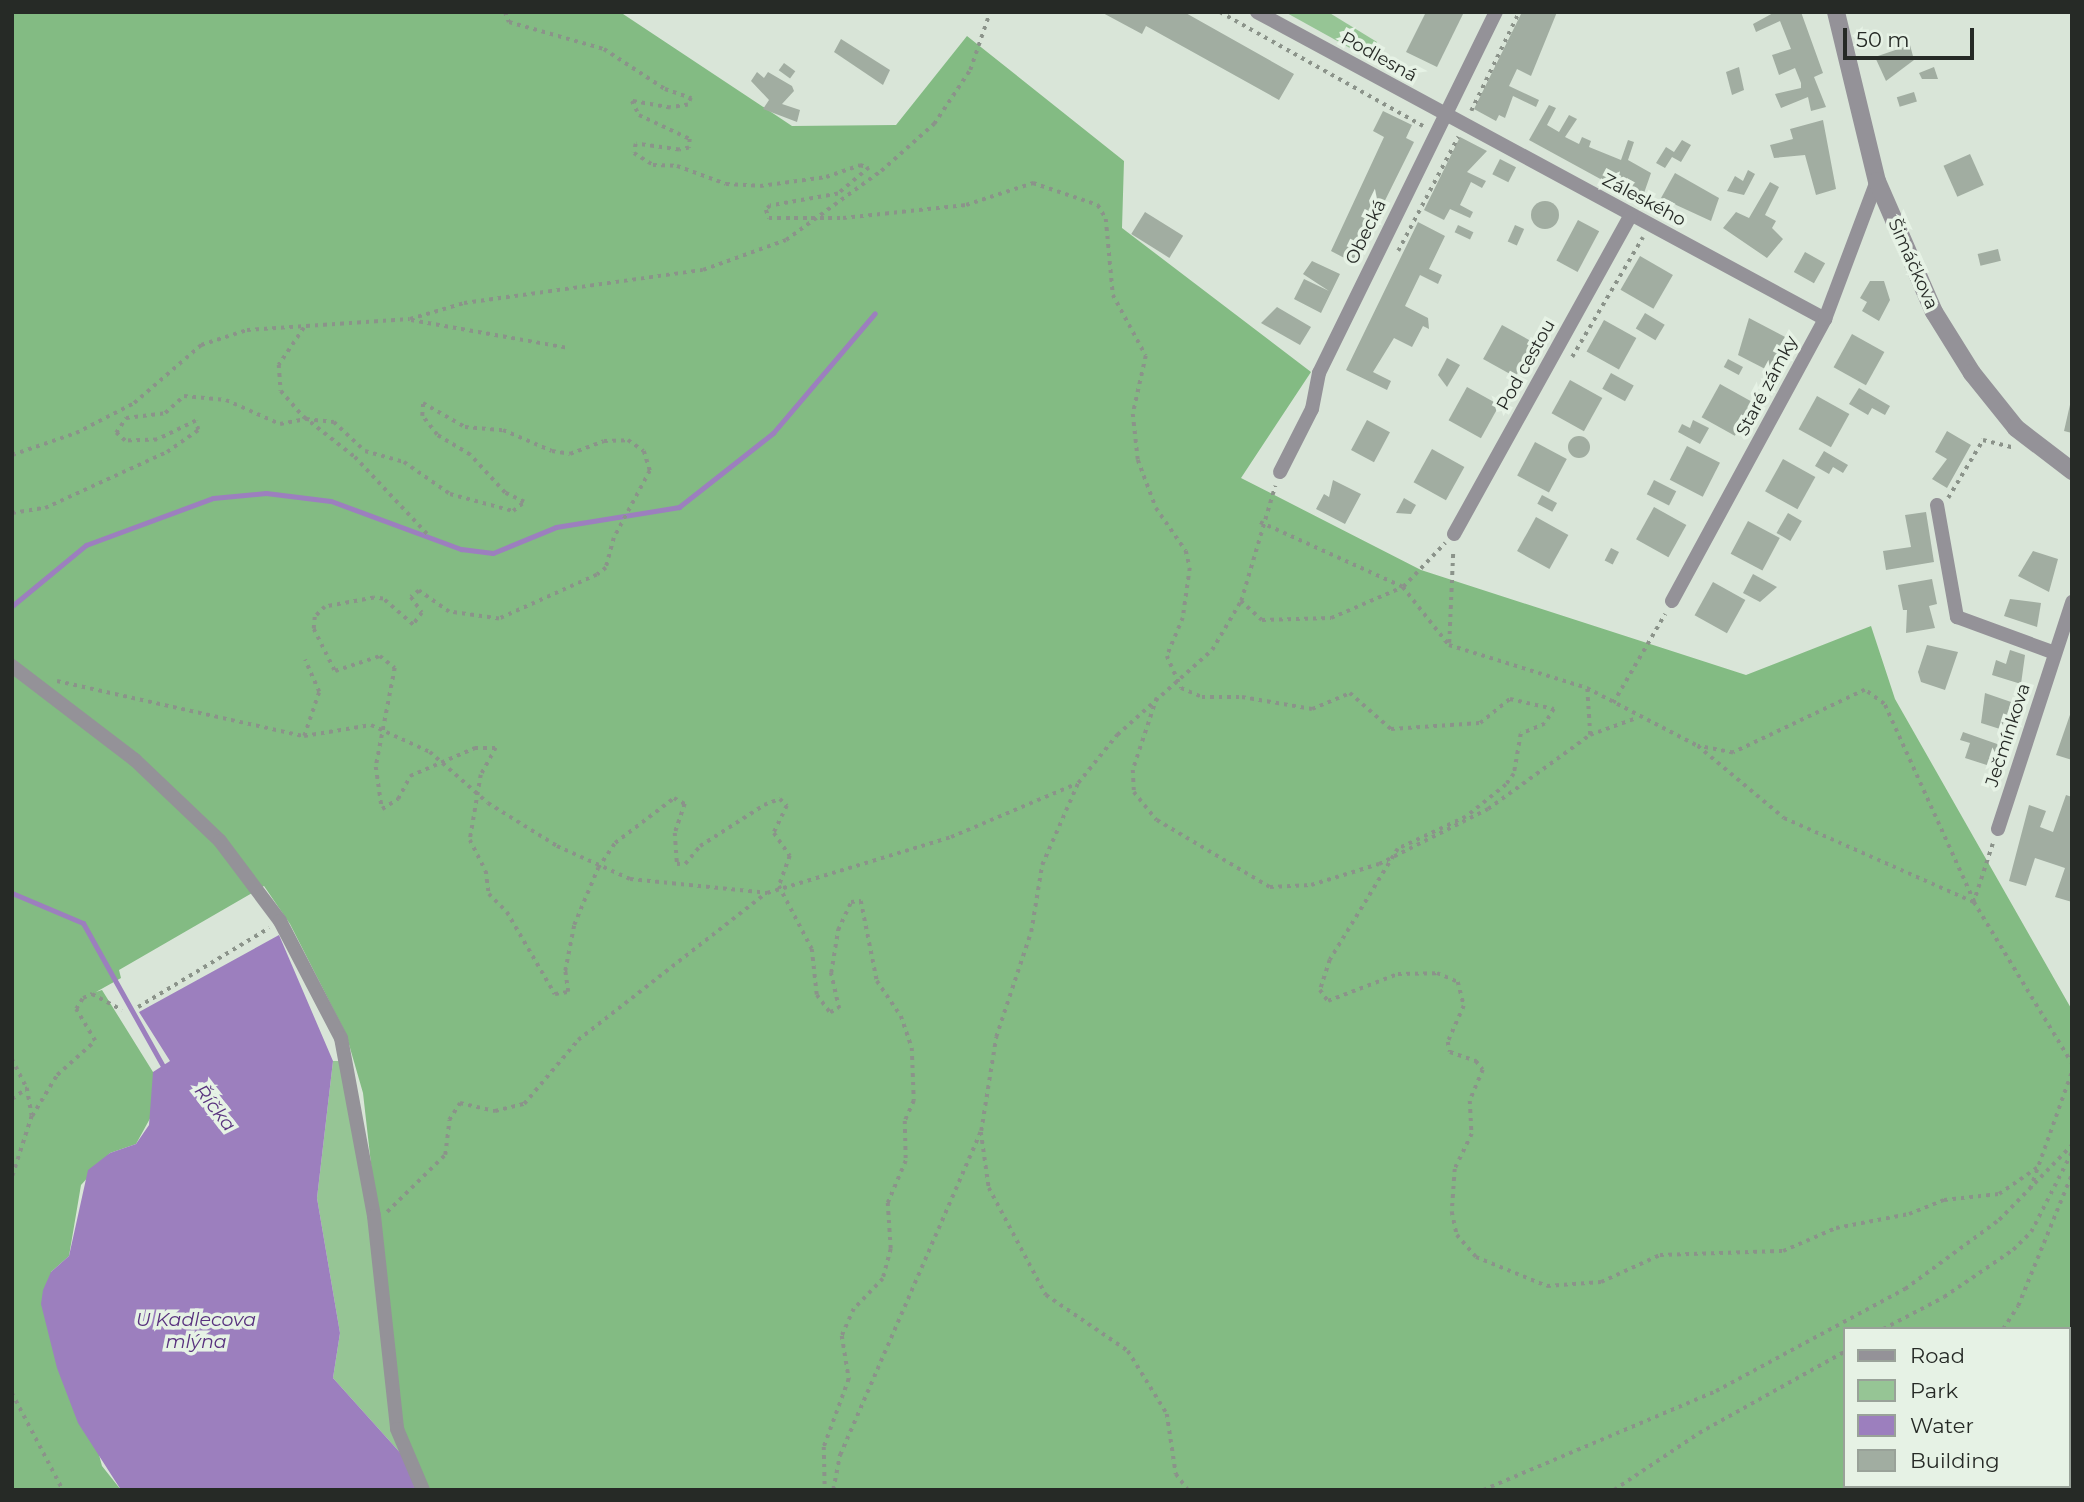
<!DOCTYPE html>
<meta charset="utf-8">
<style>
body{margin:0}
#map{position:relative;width:2084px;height:1502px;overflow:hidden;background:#d9e5d8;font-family:Montserrat,sans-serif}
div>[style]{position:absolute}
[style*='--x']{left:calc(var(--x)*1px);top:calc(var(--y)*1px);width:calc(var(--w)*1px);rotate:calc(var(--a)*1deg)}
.green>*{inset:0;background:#96c595}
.forest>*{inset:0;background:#83bb83}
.water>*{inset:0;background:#9c7fbe}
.stream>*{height:5px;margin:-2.5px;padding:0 2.5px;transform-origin:2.5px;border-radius:2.5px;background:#9c7fbe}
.building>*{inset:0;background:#a1ada1;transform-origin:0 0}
.round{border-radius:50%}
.path>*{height:3.5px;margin-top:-1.75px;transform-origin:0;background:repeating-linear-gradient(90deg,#8b938a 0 3.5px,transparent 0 8.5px)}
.minor>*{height:14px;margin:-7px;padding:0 7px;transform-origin:7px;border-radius:7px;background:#949298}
.tertiary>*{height:18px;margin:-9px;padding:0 9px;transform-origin:9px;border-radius:9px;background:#949298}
span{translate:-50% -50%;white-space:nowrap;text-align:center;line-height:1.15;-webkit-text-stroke:7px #e6f2e5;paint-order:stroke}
.street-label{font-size:18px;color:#262a26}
.water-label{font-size:19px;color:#58317e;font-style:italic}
.frame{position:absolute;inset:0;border:14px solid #262a26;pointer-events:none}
.legend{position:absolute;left:1843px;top:1327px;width:228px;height:161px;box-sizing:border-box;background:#e6f2e5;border:2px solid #99a299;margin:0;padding:9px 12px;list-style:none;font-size:21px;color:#262a26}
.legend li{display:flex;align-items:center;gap:14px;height:35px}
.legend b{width:35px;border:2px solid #99a299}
.scale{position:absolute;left:1843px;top:28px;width:131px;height:32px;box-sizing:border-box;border:4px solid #262a26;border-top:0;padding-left:9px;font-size:21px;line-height:24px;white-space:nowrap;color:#262a26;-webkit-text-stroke:5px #e6f2e5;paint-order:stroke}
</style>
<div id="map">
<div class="green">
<i style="clip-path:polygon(1285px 12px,1328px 12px,1377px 42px,1368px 58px)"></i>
<i style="clip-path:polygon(333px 1061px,342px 1061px,351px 1098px,404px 1457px,333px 1378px,340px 1333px,317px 1198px)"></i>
</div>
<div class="forest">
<i style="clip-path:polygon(12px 12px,620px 12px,792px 126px,896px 125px,967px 36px,1124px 161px,1122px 228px,1311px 372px,1241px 478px,1421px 570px,1746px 675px,1871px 626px,1895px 699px,2072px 1010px,2072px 1391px,2068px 1410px,2068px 1329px,1844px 1329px,1844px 1486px,2053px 1490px,429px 1490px,401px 1430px,363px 1093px,346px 1034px,290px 924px,264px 886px,119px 970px,121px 978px,96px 992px,102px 990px,153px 1072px,153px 1113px,136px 1144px,110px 1153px,81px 1185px,69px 1256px,51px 1272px,102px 1466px,121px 1490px,12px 1490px)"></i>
</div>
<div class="water">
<i style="clip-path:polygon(279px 935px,333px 1061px,317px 1198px,340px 1333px,333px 1378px,404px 1457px,418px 1490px,121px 1490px,78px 1423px,57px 1368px,41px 1304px,43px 1290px,51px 1272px,69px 1256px,88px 1170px,110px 1153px,136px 1144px,149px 1125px,153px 1072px,170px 1061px,139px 1012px)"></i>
</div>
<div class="stream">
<i style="--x:12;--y:606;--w:96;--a:-39.5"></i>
<i style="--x:86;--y:545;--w:135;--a:-20.3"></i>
<i style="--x:213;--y:498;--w:53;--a:-5.4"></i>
<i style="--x:266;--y:493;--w:65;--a:7"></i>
<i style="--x:331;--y:501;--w:139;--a:20.3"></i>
<i style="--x:461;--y:549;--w:32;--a:7"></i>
<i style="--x:493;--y:553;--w:68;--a:-22.4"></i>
<i style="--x:556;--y:527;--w:125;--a:-9.2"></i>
<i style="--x:679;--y:507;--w:120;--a:-38.2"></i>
<i style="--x:773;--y:433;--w:157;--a:-49.6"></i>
<i style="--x:12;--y:893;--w:77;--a:22.9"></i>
<i style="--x:83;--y:923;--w:168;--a:60.8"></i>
</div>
<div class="building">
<i style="clip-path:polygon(1101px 12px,1184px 12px,1294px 74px,1279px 100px,1146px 26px,1142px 34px)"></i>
<i style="clip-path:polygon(1426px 12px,1464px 12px,1437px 67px,1406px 52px)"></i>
<i style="clip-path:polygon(1522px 12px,1557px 12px,1531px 76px,1517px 69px,1509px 86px,1539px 100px,1536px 107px,1513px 96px,1505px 118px,1499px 115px,1496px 121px,1474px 109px)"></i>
<i style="clip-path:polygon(1775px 12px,1801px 12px,1823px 73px,1814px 77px,1826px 107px,1811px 111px,1808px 97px,1781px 108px,1775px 94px,1801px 88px,1801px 83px,1795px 68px,1779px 75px,1772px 55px,1791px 49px,1780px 21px,1756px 32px,1753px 24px)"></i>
<i style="clip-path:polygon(841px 39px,890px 70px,883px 85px,834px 52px)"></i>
<i style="clip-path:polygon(1910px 45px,1914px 60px,1886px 81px,1875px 57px)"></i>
<i style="left:784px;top:63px;width:14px;height:9px;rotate:36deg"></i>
<i style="clip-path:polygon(1739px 67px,1744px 90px,1732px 95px,1726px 72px)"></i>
<i style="clip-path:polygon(1934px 67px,1938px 79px,1922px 79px,1919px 73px)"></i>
<i style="clip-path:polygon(757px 72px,764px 78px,768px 72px,792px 86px,794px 91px,782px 104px,800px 110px,797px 122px,763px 109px,769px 100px,751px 81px)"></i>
<i style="left:1914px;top:92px;width:10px;height:18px;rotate:73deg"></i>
<i style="clip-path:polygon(1549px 105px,1556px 108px,1547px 125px,1559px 132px,1569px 115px,1577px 119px,1565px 137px,1579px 144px,1582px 137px,1591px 141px,1589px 147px,1621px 160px,1628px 140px,1634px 142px,1628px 160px,1651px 173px,1643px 196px,1637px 199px,1529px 140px)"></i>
<i style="clip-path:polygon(1383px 111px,1412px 125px,1406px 138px,1414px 142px,1354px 263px,1331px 251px,1384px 137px,1373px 131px)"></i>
<i style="clip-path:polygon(1823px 120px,1836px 189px,1816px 195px,1805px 155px,1774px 158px,1770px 145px,1793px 139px,1790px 129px)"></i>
<i style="clip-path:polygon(1460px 137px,1487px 151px,1467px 172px,1486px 181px,1482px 188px,1471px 182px,1460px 205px,1473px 212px,1470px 218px,1450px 209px,1444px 220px,1424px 210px)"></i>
<i style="clip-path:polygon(1682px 140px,1691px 145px,1681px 162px,1672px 157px,1665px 168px,1656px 163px,1666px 147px,1674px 152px)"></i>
<i style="left:1970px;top:154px;width:34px;height:29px;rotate:66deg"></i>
<i style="left:1500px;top:159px;width:18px;height:17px;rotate:27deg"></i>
<i style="clip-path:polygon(1748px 170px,1755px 174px,1744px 195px,1727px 191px,1735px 176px,1743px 181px)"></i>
<i style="clip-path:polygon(1675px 173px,1719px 198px,1711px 221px,1661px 198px)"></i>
<i style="clip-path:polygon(1770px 182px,1779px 187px,1765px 215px,1776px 221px,1772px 228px,1783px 239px,1767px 258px,1723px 228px,1736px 212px,1749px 218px)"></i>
<i class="round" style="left:1531px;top:201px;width:28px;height:28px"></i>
<i style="left:1145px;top:212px;width:45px;height:26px;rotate:32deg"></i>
<i style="left:1578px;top:220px;width:24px;height:46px;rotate:28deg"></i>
<i style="clip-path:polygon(1418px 222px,1445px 236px,1429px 269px,1442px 275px,1438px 284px,1420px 275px,1405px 306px,1428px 318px,1429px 329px,1423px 326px,1412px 347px,1394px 338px,1373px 372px,1391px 381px,1387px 390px,1346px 370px)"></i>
<i style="left:1458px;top:225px;width:17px;height:8px;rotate:25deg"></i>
<i style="left:1515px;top:225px;width:10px;height:18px;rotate:24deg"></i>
<i style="left:1998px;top:249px;width:12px;height:21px;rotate:76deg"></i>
<i style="left:1805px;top:252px;width:23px;height:23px;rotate:29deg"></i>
<i style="left:1640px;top:256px;width:38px;height:39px;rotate:30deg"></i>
<i style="clip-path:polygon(1312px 261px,1340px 274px,1321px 313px,1294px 299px,1304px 279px,1329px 291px,1303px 274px)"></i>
<i style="clip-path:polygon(1870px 281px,1884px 281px,1890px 300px,1879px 321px,1862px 311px,1867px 302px,1860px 298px)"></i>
<i style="clip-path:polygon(1277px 307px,1311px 327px,1300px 345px,1261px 323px)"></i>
<i style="left:1645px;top:313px;width:23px;height:18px;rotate:31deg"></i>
<i style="clip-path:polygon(1749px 318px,1789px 339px,1771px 372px,1738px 355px)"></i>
<i style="left:1604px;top:320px;width:37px;height:36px;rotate:29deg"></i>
<i style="left:1502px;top:325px;width:37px;height:39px;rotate:29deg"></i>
<i style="left:1852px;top:334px;width:37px;height:38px;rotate:29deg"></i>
<i style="clip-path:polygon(1447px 358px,1460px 365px,1447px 387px,1438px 375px)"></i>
<i style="left:1728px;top:359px;width:17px;height:9px;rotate:28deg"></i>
<i style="left:1611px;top:373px;width:26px;height:18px;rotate:29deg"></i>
<i style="left:1570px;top:380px;width:37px;height:38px;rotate:29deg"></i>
<i style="left:1720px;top:384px;width:38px;height:38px;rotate:29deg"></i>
<i style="left:1467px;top:387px;width:37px;height:38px;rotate:29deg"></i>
<i style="clip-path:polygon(1859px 388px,1890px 406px,1885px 415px,1872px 408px,1868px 415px,1849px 404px)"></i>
<i style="left:1817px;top:396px;width:37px;height:38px;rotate:29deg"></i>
<i style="clip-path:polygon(2072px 396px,2072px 433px,2064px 431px)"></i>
<i style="left:1367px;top:420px;width:26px;height:34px;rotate:28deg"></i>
<i style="clip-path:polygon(1693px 420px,1709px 428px,1700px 444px,1678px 432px,1682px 424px,1690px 428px)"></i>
<i style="clip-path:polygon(1947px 431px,1971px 445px,1947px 488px,1932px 479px,1947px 459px,1935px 452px)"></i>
<i class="round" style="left:1568px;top:436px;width:22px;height:22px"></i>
<i style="left:1535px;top:442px;width:36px;height:38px;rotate:28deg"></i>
<i style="left:1687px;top:446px;width:37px;height:38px;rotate:27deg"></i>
<i style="left:1432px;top:449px;width:37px;height:38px;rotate:29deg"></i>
<i style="clip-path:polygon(1824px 451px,1848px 465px,1843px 473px,1833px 467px,1829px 474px,1815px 466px)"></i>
<i style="left:1783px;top:459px;width:37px;height:37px;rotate:29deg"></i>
<i style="clip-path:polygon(1333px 480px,1361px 494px,1345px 524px,1316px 509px,1324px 494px,1329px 497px)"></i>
<i style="left:1654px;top:480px;width:25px;height:16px;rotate:27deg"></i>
<i style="left:1542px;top:495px;width:17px;height:10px;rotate:28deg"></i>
<i style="clip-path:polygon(1404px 498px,1416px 505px,1411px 514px,1396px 513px)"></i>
<i style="left:1654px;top:507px;width:37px;height:37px;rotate:29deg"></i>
<i style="clip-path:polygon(1926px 512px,1934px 562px,1886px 570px,1883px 551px,1911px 547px,1905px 515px)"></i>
<i style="left:1788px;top:513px;width:16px;height:23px;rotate:30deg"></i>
<i style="left:1536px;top:517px;width:37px;height:39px;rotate:29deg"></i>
<i style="left:1748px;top:521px;width:36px;height:37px;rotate:28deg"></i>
<i style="left:1611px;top:548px;width:9px;height:14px;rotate:27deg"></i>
<i style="clip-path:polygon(2033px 551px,2058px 559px,2049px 592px,2018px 576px)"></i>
<i style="clip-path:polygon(1753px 574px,1777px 587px,1760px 602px,1743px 593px)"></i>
<i style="clip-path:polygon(1932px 579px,1937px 604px,1929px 606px,1935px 628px,1906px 633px,1907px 610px,1903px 610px,1898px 585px)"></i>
<i style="left:1713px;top:582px;width:37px;height:38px;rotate:29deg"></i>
<i style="clip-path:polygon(2010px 599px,2041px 603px,2037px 627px,2004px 616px)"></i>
<i style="clip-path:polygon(1927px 645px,1958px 652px,1945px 690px,1921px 682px,1918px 672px)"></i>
<i style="clip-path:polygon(2010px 650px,2025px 655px,2021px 684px,1992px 675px,1996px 660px,2006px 664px)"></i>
<i style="clip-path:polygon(1985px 693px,2014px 703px,2000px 729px,1981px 723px)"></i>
<i style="clip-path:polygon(2072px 709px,2072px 760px,2056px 755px)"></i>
<i style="clip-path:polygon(1963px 732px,2000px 745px,1993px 767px,1965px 758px,1970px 743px,1960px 740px)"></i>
<i style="clip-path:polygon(2066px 795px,2072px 797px,2072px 902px,2055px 897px,2065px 868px,2035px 858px,2026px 886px,2009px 881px,2029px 805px,2046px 811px,2040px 827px,2053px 832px)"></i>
</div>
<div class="path">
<i style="--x:505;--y:12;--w:11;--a:68"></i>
<i style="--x:509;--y:22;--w:99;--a:15.9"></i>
<i style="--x:604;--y:49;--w:73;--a:33.3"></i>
<i style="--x:665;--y:89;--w:28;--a:19"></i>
<i style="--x:691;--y:98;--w:8;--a:113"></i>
<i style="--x:688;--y:105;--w:18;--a:171"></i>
<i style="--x:670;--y:108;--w:39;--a:-170"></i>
<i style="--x:632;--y:101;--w:16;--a:63"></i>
<i style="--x:639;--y:115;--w:56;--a:25.2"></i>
<i style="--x:690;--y:139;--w:9;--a:96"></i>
<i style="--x:689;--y:148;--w:10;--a:169"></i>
<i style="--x:679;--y:150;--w:43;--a:-172.1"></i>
<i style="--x:636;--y:144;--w:9;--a:103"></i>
<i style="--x:634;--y:153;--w:22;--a:32"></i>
<i style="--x:653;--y:165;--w:24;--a:2"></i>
<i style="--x:677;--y:166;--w:52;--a:20.2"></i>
<i style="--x:726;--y:184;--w:34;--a:3"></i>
<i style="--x:760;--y:186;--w:67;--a:-7.8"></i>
<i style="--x:826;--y:177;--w:36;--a:-19"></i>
<i style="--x:860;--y:165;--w:9;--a:18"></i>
<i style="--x:869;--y:168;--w:40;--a:140"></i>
<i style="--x:838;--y:194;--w:69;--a:170"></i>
<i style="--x:770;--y:206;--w:6;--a:135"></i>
<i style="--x:766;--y:210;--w:9;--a:69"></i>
<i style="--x:769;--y:218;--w:74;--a:0"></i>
<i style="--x:843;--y:218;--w:124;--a:-6"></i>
<i style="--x:966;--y:205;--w:71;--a:-18.2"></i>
<i style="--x:1033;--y:183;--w:69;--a:18.7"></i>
<i style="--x:1098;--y:205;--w:16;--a:60"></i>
<i style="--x:1106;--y:219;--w:76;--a:84.7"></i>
<i style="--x:1113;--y:295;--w:69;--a:61.6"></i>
<i style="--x:1146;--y:356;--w:59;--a:102.6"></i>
<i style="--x:1133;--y:414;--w:46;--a:83.8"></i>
<i style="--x:1138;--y:460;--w:51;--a:69.4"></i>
<i style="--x:1156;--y:508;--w:52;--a:55.1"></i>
<i style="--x:1186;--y:551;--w:17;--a:77"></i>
<i style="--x:1190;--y:568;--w:50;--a:98"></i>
<i style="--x:1183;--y:618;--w:41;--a:112.8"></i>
<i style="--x:1167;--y:656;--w:35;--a:66"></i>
<i style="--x:1181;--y:688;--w:23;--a:23"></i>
<i style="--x:1202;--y:697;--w:40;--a:0"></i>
<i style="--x:1242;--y:697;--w:71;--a:9.7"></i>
<i style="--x:1312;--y:709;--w:41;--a:-22.8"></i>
<i style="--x:1350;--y:693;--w:55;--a:41.3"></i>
<i style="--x:1391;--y:729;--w:89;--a:-3.9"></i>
<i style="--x:1480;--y:723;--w:38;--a:-39"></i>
<i style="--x:1510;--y:699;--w:45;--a:12.8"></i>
<i style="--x:1554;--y:709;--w:17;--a:121"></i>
<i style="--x:1545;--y:724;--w:26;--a:157"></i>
<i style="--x:1521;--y:734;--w:41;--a:99.9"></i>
<i style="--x:1514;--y:774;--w:14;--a:126"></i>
<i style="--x:1506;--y:785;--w:51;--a:141.3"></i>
<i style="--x:1466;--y:817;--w:75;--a:154.8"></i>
<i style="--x:1398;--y:849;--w:130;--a:121.5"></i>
<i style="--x:1330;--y:960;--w:32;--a:108"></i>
<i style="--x:1320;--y:990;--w:14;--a:54"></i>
<i style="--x:1328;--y:1001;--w:75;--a:-21.1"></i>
<i style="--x:1398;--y:974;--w:39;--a:-1"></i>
<i style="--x:1437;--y:973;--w:23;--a:23"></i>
<i style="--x:1458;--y:982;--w:25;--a:76"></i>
<i style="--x:1464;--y:1006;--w:39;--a:114"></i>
<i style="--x:1448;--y:1042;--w:10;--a:79"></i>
<i style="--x:1450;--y:1052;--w:28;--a:19"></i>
<i style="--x:1476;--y:1061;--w:11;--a:52"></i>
<i style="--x:1483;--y:1070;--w:34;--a:113"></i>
<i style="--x:1470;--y:1101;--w:33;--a:87"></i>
<i style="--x:1472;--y:1134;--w:39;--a:116"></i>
<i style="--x:1455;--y:1169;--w:43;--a:94"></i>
<i style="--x:1452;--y:1212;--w:24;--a:78"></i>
<i style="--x:1457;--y:1235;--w:29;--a:49"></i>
<i style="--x:1476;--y:1257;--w:77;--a:22.2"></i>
<i style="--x:1547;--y:1286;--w:54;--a:-4.2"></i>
<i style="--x:1601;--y:1282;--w:65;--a:-24.6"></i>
<i style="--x:1660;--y:1255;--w:123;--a:-1.9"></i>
<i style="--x:1783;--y:1251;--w:58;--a:-23.5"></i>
<i style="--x:1836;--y:1228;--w:74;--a:-10.9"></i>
<i style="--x:1909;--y:1214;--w:38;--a:-22"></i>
<i style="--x:1944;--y:1200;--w:55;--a:-6.2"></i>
<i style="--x:1999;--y:1194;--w:47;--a:-34.7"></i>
<i style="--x:1220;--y:12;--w:233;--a:29.3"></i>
<i style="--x:1471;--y:111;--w:110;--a:-64.1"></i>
<i style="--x:1398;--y:251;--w:129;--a:-62.2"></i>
<i style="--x:411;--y:320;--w:159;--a:10.1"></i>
<i style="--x:304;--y:328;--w:45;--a:124"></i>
<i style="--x:279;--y:365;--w:26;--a:86"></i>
<i style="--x:281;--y:391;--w:35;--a:49"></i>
<i style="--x:304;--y:417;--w:65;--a:38.1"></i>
<i style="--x:355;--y:457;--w:110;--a:46.8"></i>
<i style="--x:1572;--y:357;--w:139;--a:-59.4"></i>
<i style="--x:12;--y:455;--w:68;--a:-19"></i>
<i style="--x:76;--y:433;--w:65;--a:-27.3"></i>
<i style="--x:134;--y:403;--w:89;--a:-40.9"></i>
<i style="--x:201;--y:345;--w:48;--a:-18.1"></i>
<i style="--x:247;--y:330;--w:163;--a:-3.9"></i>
<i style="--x:410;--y:319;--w:56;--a:-16.5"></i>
<i style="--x:464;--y:303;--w:241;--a:-7.9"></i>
<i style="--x:703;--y:270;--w:88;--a:-19.9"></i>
<i style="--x:786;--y:240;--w:117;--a:-36"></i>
<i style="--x:881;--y:171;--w:71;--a:-41.6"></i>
<i style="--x:934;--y:124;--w:65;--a:-56.3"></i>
<i style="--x:970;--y:70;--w:61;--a:-71"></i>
<i style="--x:1948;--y:498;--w:68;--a:-58.9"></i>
<i style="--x:1983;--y:440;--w:30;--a:14"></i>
<i style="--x:12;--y:513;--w:33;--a:-9"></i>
<i style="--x:45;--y:508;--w:134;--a:-24.7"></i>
<i style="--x:167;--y:452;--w:38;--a:-35"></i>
<i style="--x:198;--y:430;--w:9;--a:-103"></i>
<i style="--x:196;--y:421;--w:43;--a:154"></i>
<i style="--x:157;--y:440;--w:32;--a:178"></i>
<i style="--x:125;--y:441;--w:12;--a:-138"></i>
<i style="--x:116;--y:433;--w:18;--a:-56"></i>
<i style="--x:126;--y:418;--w:39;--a:-7"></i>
<i style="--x:165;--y:413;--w:25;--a:-42"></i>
<i style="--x:184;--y:396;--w:42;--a:5.4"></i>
<i style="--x:226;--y:400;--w:59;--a:24"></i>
<i style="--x:280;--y:424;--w:26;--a:-11"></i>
<i style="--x:306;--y:419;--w:28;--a:6"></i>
<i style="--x:334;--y:422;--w:42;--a:43.1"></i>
<i style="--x:365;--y:451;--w:41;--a:15.8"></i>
<i style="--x:404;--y:462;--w:56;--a:34.8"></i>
<i style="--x:450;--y:494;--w:65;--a:15.1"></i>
<i style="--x:513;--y:511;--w:14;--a:-39"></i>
<i style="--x:524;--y:502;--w:21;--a:-155"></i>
<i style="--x:505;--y:493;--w:52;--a:-132.6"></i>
<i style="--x:470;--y:455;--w:39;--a:-149"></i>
<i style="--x:437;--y:435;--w:24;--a:-128"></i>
<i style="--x:422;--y:416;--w:13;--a:-86"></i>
<i style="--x:423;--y:403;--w:48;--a:29.7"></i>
<i style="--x:465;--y:427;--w:38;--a:5"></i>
<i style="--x:503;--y:430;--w:53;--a:23.2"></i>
<i style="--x:552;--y:451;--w:18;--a:9"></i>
<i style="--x:570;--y:454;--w:36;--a:-21"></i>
<i style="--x:604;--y:441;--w:24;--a:-2"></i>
<i style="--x:628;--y:440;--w:19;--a:35"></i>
<i style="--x:644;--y:451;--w:21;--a:73"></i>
<i style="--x:650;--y:471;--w:76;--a:118.2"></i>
<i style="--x:614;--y:538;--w:31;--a:105"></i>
<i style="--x:606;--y:568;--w:11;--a:142"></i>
<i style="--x:597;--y:575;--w:107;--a:155.8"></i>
<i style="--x:499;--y:619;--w:50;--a:-172"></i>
<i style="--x:449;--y:612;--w:37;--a:-145"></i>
<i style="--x:419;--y:591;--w:10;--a:143"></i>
<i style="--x:411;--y:597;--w:19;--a:55"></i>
<i style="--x:422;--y:613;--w:15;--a:127"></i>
<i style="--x:413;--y:625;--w:40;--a:-139"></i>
<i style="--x:383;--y:599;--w:9;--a:-174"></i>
<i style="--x:374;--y:598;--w:50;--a:169.6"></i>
<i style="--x:325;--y:607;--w:14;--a:135"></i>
<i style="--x:315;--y:617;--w:12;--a:95"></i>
<i style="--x:314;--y:629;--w:47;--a:63.4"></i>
<i style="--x:335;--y:671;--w:47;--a:-18.4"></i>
<i style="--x:380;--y:656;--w:19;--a:39"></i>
<i style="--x:395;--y:668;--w:101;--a:100.9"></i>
<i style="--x:376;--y:767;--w:42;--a:81.9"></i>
<i style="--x:382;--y:809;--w:19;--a:-32"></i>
<i style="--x:398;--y:799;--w:26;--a:-62"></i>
<i style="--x:410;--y:776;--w:71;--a:-23.3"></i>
<i style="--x:475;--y:748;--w:21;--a:0"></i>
<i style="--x:496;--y:748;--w:31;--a:119"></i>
<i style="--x:481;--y:775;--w:66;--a:99.6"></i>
<i style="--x:470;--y:840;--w:35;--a:63"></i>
<i style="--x:486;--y:871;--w:23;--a:83"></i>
<i style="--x:489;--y:894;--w:25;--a:45"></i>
<i style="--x:507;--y:912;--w:95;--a:59.7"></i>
<i style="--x:555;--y:994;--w:13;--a:-9"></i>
<i style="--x:568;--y:992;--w:21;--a:-98"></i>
<i style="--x:565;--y:971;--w:47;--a:-78.9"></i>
<i style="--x:574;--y:925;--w:62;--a:-67.2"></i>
<i style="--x:598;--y:868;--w:30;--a:-56"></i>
<i style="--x:615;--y:843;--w:74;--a:-37.3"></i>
<i style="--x:674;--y:798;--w:13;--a:29"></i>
<i style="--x:685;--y:804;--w:31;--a:109"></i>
<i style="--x:675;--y:833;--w:31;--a:86"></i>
<i style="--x:677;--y:864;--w:8;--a:0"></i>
<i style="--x:685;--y:864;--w:23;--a:-50"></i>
<i style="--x:700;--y:846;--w:76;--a:-32.6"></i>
<i style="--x:764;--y:805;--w:17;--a:-21"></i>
<i style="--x:780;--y:799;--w:10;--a:45"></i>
<i style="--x:787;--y:806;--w:30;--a:116"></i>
<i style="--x:774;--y:833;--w:28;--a:55"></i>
<i style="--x:790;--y:856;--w:32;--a:110"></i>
<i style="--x:779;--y:886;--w:71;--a:62.4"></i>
<i style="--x:812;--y:949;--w:46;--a:83.8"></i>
<i style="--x:817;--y:995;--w:21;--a:53"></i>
<i style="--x:830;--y:1012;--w:9;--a:-18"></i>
<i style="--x:839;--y:1009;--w:37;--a:-103"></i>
<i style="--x:831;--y:973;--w:44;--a:-80.8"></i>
<i style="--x:838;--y:930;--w:31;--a:-65"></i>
<i style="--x:851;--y:902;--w:10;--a:-6"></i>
<i style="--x:861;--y:901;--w:82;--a:78.7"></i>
<i style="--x:877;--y:981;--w:42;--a:55.6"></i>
<i style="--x:901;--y:1016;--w:34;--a:71"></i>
<i style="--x:912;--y:1048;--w:53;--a:87.8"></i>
<i style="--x:914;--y:1101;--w:22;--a:114"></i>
<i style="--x:905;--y:1121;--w:40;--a:88.6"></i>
<i style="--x:906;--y:1161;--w:46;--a:113.2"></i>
<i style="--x:888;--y:1203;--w:46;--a:86.3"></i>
<i style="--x:891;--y:1249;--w:31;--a:105"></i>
<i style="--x:883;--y:1279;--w:42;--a:134"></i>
<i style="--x:854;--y:1309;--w:30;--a:114"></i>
<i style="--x:842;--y:1336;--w:44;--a:80.8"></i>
<i style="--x:849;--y:1379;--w:72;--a:110.2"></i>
<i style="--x:824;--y:1447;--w:43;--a:88.7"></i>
<i style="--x:1260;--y:522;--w:157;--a:24.4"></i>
<i style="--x:1403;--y:587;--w:74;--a:51.6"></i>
<i style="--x:1449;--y:645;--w:145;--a:17.3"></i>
<i style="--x:1587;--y:688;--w:125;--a:27.6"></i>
<i style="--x:1698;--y:746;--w:112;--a:39.9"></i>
<i style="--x:1784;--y:818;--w:208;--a:23.9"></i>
<i style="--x:1974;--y:902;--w:217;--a:-114.4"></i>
<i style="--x:1884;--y:704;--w:24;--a:-144"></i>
<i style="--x:1865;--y:690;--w:146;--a:154.5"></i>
<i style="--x:1733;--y:753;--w:36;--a:-169"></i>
<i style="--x:1241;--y:601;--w:28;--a:42"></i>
<i style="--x:1262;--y:620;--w:69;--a:-1.7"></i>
<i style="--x:1331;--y:618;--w:78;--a:-23.3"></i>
<i style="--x:1403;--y:587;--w:61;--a:-46.3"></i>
<i style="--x:1449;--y:643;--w:93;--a:-87.5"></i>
<i style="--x:57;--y:681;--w:253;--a:12.6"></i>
<i style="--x:304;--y:736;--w:68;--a:-9.3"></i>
<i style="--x:371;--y:725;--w:65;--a:24.6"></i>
<i style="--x:430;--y:752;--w:77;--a:41.3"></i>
<i style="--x:488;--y:803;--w:81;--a:31.9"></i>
<i style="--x:557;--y:846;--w:80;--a:24.3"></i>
<i style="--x:630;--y:879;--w:138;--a:5.8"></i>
<i style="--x:767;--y:893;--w:192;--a:-16.9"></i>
<i style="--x:951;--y:837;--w:136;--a:-23"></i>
<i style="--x:1157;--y:698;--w:76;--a:108.4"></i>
<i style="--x:1133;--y:770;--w:22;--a:87"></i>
<i style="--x:1134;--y:792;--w:36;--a:51"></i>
<i style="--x:1157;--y:820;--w:131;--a:30.7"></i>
<i style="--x:1270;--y:887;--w:41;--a:-2.8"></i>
<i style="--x:1311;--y:885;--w:71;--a:-17.2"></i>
<i style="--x:1379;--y:864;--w:122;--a:-26.8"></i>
<i style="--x:1488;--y:809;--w:126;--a:-36"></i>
<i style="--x:1590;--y:735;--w:47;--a:-93.7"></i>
<i style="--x:1613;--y:703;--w:103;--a:-59.7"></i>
<i style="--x:1590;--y:735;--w:50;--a:-19.9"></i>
<i style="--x:304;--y:736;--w:46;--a:-71.2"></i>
<i style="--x:319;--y:692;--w:35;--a:-114"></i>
<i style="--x:1993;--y:844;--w:61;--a:108.1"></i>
<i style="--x:1974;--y:902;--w:188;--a:58.7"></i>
<i style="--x:138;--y:1007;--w:153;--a:-31.1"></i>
<i style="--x:12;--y:1059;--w:33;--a:63"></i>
<i style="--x:27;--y:1088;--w:28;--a:80"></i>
<i style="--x:32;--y:1116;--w:65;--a:107.9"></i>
<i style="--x:12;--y:1099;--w:19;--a:-36"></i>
<i style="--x:32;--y:1116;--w:48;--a:-58.6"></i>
<i style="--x:57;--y:1075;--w:51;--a:-41.8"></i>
<i style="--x:95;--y:1041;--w:37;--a:-121"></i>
<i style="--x:76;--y:1009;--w:13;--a:-58"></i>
<i style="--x:83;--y:998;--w:10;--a:-24"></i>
<i style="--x:92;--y:994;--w:34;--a:28"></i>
<i style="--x:981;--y:1132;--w:57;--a:81.9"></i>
<i style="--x:989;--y:1188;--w:121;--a:62"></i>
<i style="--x:1046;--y:1295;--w:99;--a:34.3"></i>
<i style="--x:1128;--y:1351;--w:74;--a:58.2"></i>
<i style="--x:1167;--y:1414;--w:61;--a:81.5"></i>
<i style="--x:1176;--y:1474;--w:20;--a:53"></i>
<i style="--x:2030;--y:1189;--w:125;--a:-70.4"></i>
<i style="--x:387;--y:1212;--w:81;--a:-44.5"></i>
<i style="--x:445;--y:1155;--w:35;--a:-83"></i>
<i style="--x:449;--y:1120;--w:20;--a:-57"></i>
<i style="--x:460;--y:1103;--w:36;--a:13"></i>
<i style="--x:495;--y:1111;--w:30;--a:-14"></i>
<i style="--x:524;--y:1104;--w:84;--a:-49.8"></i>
<i style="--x:578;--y:1040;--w:237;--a:-38"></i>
<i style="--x:1883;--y:1329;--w:69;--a:-27.7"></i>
<i style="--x:1944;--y:1297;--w:83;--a:-34.3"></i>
<i style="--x:2013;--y:1250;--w:25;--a:-45"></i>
<i style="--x:2031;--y:1232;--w:90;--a:-62.9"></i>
<i style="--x:2003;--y:1329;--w:27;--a:-57"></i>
<i style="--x:2018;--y:1306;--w:143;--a:-67.8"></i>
<i style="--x:12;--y:1393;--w:110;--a:62.3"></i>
<i style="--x:1971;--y:1486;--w:4;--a:90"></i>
<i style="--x:833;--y:1490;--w:36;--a:-79"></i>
<i style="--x:840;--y:1455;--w:353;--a:-66.5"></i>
<i style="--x:981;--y:1131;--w:95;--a:-80.9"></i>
<i style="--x:996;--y:1037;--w:111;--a:-71.6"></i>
<i style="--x:1031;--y:932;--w:68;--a:-80.7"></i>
<i style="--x:1042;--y:865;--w:90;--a:-66.3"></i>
<i style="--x:1078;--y:783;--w:62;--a:-50.9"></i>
<i style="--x:1117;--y:735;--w:127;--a:-41.8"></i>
<i style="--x:1212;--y:650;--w:57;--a:-59.4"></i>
<i style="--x:1241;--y:601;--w:120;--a:-73.5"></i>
<i style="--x:1483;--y:1490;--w:253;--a:-23"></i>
<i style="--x:1716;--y:1391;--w:215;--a:-28.4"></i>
<i style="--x:1905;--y:1289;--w:117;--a:-36.3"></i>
<i style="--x:1999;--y:1220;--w:105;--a:-45.8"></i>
<i style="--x:1614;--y:1490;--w:102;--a:-33.8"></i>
<i style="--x:1699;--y:1433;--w:166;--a:-29.2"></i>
</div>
<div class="minor">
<i style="--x:1257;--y:12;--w:646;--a:28.39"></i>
<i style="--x:1280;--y:472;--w:71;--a:-63.1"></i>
<i style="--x:1312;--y:409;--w:37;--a:-79"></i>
<i style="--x:1319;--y:373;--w:402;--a:-63.9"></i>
<i style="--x:1937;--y:505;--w:114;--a:79.9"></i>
<i style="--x:1957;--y:617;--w:104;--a:20.2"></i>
<i style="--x:1454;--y:534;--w:365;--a:-61"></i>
<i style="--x:1672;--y:601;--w:321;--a:-61.5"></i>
<i style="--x:1825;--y:319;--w:147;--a:-69.4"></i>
<i style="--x:12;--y:666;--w:155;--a:37.4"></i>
<i style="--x:135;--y:760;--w:117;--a:43.6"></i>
<i style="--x:220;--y:841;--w:100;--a:53.1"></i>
<i style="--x:280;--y:921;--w:132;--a:62.5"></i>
<i style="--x:341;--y:1038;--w:181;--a:79.5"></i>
<i style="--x:374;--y:1216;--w:214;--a:83.8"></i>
<i style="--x:397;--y:1429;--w:66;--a:66.9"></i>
<i style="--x:1998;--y:829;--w:239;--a:-71.9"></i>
</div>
<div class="tertiary">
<i style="--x:1836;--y:12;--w:174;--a:76.4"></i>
<i style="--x:1877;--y:181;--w:143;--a:66.5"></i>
<i style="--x:1934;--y:312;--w:72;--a:58.1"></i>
<i style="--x:1972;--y:373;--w:70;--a:51.3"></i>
<i style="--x:2016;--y:428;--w:71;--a:37.5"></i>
</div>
<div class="street-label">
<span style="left:1379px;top:57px;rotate:29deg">Podlesná</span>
<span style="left:1644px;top:200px;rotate:28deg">Záleského</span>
<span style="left:1366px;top:232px;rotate:-64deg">Obecká</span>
<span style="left:1913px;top:264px;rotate:66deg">Šimáčkova</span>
<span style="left:1526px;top:365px;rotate:-61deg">Pod cestou</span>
<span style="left:1767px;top:386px;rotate:-62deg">Staré zámky</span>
<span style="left:2008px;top:735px;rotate:-72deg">Ječmínkova</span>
</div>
<div class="water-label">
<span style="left:215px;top:1108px;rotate:52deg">Říčka</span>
<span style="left:196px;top:1331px">U Kadlecova<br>mlýna</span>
</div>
<div class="frame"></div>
<ul class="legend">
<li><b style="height:9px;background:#949298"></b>Road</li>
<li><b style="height:19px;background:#96c595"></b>Park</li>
<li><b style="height:19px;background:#9c7fbe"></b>Water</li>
<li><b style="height:19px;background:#a1ada1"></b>Building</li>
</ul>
<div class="scale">50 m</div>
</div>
